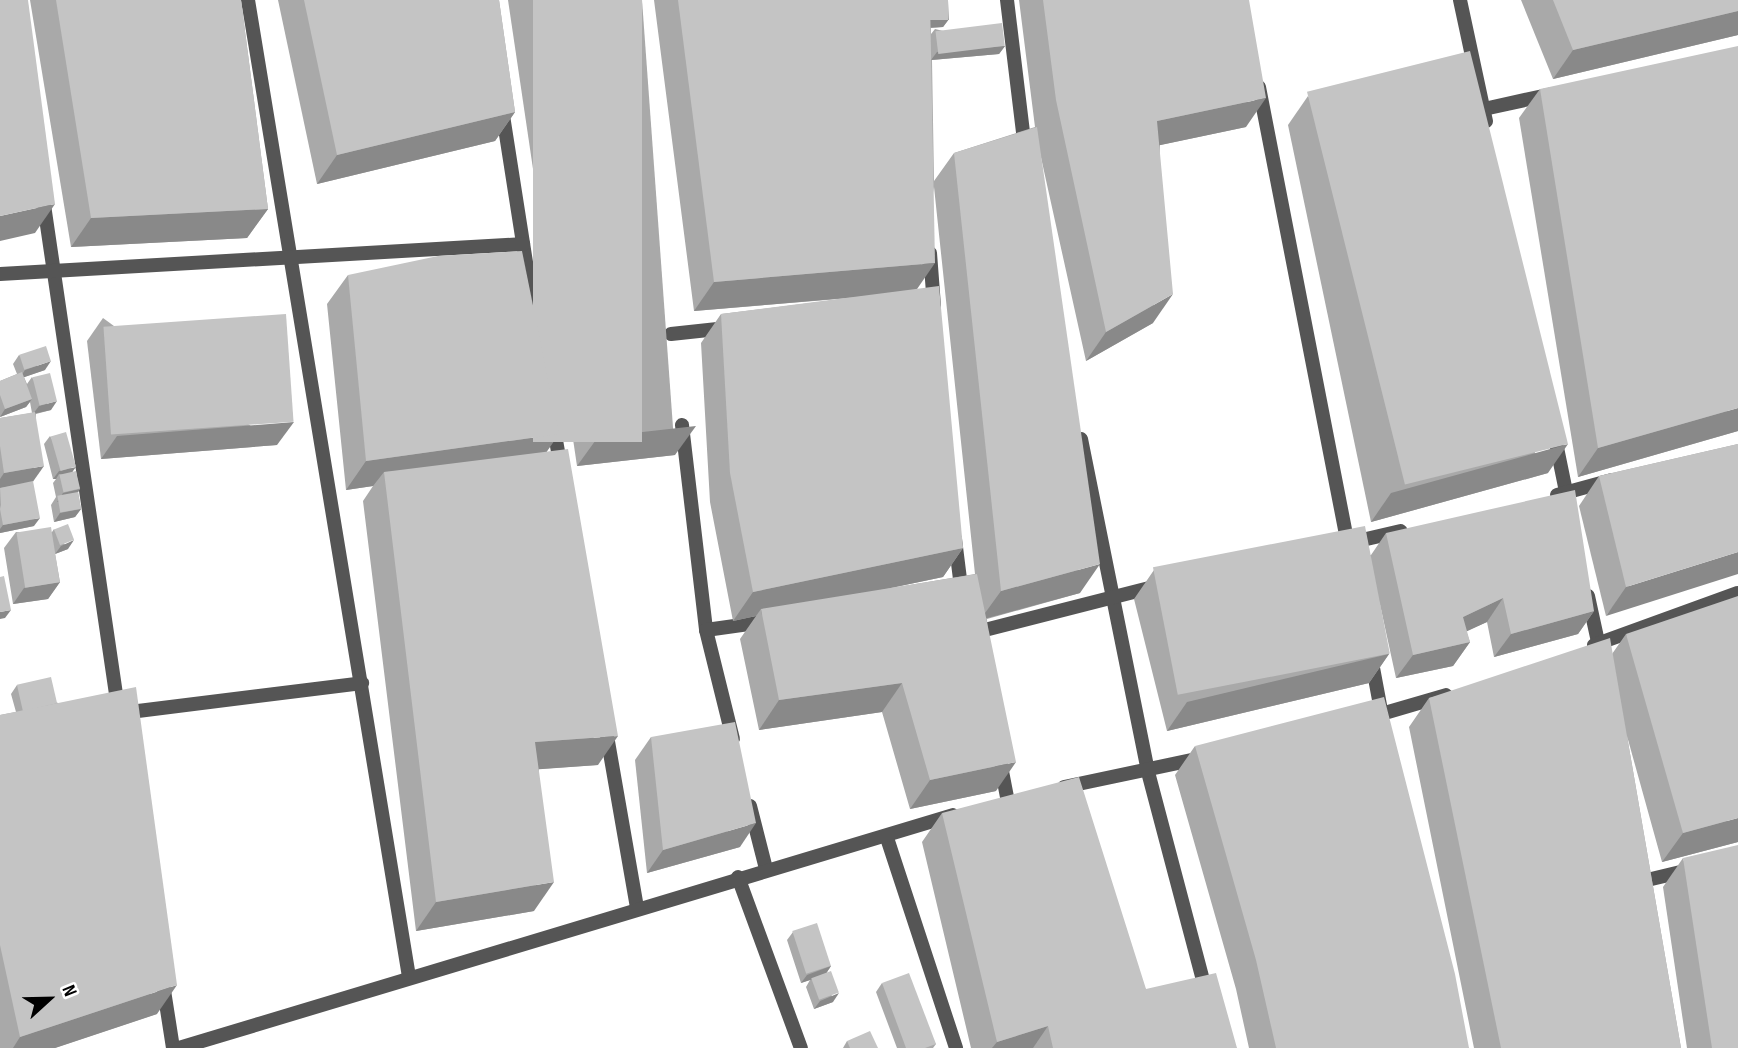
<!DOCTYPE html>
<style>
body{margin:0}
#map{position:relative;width:1738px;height:1048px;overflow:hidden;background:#fff;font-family:"Sofia Sans Condensed",sans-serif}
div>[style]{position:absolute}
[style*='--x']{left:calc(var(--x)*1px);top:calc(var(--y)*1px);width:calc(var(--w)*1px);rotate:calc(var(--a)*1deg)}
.minor>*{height:14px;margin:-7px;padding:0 7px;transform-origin:7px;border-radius:7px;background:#555}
.wall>*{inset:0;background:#a9a9a9}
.shaded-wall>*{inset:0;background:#898989}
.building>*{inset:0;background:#c4c4c4;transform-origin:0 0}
span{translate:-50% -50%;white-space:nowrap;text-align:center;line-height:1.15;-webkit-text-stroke:5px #fff;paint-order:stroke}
.north{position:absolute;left:14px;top:964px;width:70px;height:70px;-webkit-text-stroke:5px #fff;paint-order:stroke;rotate:68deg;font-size:19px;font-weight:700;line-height:28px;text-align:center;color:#000}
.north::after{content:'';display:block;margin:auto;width:24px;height:32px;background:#000;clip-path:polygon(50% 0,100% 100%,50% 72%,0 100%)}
</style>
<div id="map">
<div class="minor">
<i style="--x:248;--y:0;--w:990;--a:80.64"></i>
<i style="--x:1007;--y:0;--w:149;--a:83.1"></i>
<i style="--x:1460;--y:0;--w:124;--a:77.9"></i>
<i style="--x:1259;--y:87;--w:470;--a:79"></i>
<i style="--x:502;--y:109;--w:200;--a:81.1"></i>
<i style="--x:1484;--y:109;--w:70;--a:-12.4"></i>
<i style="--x:43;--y:198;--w:515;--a:81.63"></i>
<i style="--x:930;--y:253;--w:53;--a:85.7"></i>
<i style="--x:0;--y:274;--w:524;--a:-3.28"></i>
<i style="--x:671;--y:334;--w:56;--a:-6.1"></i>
<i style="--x:553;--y:423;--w:47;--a:80.1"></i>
<i style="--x:682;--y:425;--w:206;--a:83.3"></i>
<i style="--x:706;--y:630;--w:112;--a:76.1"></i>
<i style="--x:1555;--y:438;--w:75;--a:78.4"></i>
<i style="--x:1081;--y:439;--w:340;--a:78.6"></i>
<i style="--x:1148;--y:772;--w:228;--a:75.2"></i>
<i style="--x:1557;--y:495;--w:57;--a:-15.3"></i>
<i style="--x:955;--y:539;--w:56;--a:82.9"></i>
<i style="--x:1349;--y:543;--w:53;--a:-13"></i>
<i style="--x:1588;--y:596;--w:56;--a:77.7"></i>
<i style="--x:706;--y:630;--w:65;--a:-8"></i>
<i style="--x:973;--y:633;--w:191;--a:-14.3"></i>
<i style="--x:1594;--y:645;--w:153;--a:-19.9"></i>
<i style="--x:1371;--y:657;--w:60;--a:79.4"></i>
<i style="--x:122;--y:713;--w:242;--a:-7.1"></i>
<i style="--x:1371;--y:717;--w:78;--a:-16.3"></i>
<i style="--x:606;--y:730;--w:181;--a:80.1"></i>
<i style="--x:1000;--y:761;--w:37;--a:79"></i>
<i style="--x:1064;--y:787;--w:141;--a:-11.9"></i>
<i style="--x:750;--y:806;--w:65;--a:75.7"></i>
<i style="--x:887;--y:838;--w:221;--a:71.8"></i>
<i style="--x:738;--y:877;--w:182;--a:69.8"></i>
<i style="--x:1643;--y:881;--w:47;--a:-13.4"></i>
<i style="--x:163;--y:984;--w:65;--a:81.1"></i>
<i style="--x:179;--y:1048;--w:808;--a:-16.75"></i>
</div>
<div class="wall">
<i style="clip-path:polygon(30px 0,241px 0,268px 209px,247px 238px,71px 247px)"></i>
<i style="clip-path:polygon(278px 0,499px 0,515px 112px,495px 141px,317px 184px)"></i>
<i style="clip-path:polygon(508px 0,642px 0,675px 455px,577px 466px)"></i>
<i style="clip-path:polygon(evenodd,654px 0,948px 0,949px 19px,943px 27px,931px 28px,931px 34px,935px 29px,1005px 46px,999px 54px,932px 60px,934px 181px,954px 153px,1035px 127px,1019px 0,1249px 0,1246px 127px,1160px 145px,1153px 323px,1086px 361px,1040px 153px,1080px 593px,987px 619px,996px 791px,910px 809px,882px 712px,759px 730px,740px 639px,756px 616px,733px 621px,710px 502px,701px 343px,721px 314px,851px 298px,694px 311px,654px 0,934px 187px,975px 574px,886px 589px,943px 577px,963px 548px,917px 289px,934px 187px)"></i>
<i style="clip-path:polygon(1521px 0,1738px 0,1738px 35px,1553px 79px)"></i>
<i style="clip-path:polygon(1540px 89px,1738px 431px,1578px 477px,1519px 118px)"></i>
<i style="clip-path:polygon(1308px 96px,1548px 473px,1371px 522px,1288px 125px)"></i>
<i style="clip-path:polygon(348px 275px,547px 452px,598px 765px,539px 769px,534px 911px,416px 931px,363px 501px,373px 486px,346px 490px,327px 304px)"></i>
<i style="clip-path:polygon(103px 318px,277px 445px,101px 459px,87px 341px)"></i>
<i style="clip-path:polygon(19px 355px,45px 370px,24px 377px,27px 384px,32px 377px,51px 410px,36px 414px,33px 482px,34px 526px,0 533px,0 418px,32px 413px,30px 402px,26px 407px,0 417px,0 381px,17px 374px,13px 364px)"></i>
<i style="clip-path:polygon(50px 436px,73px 472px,80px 489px,78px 492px,81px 509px,75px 517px,54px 522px,51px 505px,56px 497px,53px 483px,56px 479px,53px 479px,44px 444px)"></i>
<i style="clip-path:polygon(1738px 444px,1606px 616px,1579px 506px,1599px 476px)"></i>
<i style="clip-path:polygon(54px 529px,68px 549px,55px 554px,60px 582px,48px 599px,13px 604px,4px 548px,16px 532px,52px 532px)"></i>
<i style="clip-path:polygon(1386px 533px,1594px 611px,1578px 634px,1494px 657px,1487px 622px,1466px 631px,1470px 642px,1453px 666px,1396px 678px,1379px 600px,1389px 654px,1369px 683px,1167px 731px,1134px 599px,1154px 570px,1371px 555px)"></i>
<i style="clip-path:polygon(1626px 634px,1738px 842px,1662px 862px,1627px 736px,1681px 1048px,1474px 1048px,1409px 727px,1429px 698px,1612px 654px)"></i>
<i style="clip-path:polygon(17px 685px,58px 703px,157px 1014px,55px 1048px,0 1048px,0 715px,16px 712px,11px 694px)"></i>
<i style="clip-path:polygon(651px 737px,740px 847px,647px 873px,635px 760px)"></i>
<i style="clip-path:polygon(1195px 746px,1469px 1048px,1249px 1048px,1236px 989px,1175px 775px)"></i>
<i style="clip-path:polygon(942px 813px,1146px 989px,1237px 1048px,971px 1048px,922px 842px)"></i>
<i style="clip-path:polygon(1683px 858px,1738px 1048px,1687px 1048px,1663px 887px)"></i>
<i style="clip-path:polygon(793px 932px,831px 966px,827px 972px,833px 1002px,814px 1009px,806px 987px,810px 980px,801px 983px,787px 940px)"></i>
<i style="clip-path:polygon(882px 983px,936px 1044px,933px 1048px,897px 1048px,876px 992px)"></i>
<i style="clip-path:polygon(847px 1041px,878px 1048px,843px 1048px)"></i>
</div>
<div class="shaded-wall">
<i style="clip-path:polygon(1738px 11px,1738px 35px,1553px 79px,1573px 50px)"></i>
<i style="clip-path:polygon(949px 19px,943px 27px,923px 28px,929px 20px)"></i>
<i style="clip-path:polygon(1005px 46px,999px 54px,931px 60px,937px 52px)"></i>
<i style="clip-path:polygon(1266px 98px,1246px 127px,1137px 150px,1157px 121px)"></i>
<i style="clip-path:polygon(515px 112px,495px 141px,317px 184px,337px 155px)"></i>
<i style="clip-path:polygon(55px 204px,35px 233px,0 241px,0 216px)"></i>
<i style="clip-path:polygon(268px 209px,247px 238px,71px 247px,91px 218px)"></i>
<i style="clip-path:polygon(935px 263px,915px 292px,694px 311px,714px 282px)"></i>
<i style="clip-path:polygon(1173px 294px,1153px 323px,1086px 361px,1106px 332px)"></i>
<i style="clip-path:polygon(51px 361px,45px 370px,19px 379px,25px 370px)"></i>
<i style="clip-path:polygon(32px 399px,26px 407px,0 417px,5px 409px)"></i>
<i style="clip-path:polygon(57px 401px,51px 410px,33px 414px,39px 406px)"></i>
<i style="clip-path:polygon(1738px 408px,1738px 431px,1578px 477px,1598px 448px)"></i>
<i style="clip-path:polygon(294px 422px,277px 445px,101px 459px,117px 436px)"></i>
<i style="clip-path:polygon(696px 426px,675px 455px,577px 466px,598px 437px)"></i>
<i style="clip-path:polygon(559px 434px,539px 463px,384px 472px,373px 486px,346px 490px,366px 461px)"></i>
<i style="clip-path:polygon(1568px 444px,1548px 473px,1371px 522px,1391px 493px)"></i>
<i style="clip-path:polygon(44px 466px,32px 483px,0 488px,0 479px,4px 473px)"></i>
<i style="clip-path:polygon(76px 467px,70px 475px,59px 474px,56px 479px,53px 479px,59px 471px)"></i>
<i style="clip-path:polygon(80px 489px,75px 497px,57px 502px,63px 493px)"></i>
<i style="clip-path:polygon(81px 509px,75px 517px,54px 522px,60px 513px)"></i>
<i style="clip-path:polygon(40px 518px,34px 526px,0 533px,0 529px,3px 525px)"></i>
<i style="clip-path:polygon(74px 540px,68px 549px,55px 554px,61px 546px)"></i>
<i style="clip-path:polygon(963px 548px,943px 577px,762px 615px,761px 609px,756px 616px,733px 621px,753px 592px)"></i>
<i style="clip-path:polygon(1738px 552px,1738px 574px,1606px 616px,1626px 587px)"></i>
<i style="clip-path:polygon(1100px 564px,1080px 593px,980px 620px,1001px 591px)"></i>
<i style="clip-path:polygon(60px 582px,48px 599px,13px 604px,24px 588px)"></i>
<i style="clip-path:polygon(1503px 598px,1487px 622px,1446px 641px,1463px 617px)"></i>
<i style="clip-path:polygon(11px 610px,5px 618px,0 619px,0 612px)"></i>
<i style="clip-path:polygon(1594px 611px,1578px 634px,1494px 657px,1511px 634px)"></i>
<i style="clip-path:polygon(1470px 642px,1453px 666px,1396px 678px,1413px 655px)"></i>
<i style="clip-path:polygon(1389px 654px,1369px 683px,1167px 731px,1187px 702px)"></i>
<i style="clip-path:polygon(902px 683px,882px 712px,759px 730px,779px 700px)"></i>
<i style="clip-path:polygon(618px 736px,598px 765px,515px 771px,535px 742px)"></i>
<i style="clip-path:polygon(1016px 762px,996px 791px,910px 809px,930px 780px)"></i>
<i style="clip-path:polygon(1738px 818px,1738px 842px,1662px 862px,1683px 833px)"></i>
<i style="clip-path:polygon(756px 823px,740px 847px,647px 873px,663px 850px)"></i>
<i style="clip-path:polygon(554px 882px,534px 911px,416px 931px,436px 902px)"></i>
<i style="clip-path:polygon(831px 966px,825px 975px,801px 983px,807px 975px)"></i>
<i style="clip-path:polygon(177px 985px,157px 1014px,55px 1048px,13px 1048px,20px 1037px)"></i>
<i style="clip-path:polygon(839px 993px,833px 1002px,814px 1009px,820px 1001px)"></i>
<i style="clip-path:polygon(1048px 1026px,1033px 1048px,992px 1048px,997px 1042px)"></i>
</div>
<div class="building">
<i style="clip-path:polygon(0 0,28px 0,55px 204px,0 216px)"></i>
<i style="clip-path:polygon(56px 0,241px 0,268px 209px,91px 218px)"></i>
<i style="clip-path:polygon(304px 0,499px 0,515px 112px,337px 155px)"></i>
<i style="left:533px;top:0;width:109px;height:442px"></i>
<i style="clip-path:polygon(678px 0,930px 0,935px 263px,714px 282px)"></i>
<i style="left:930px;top:0;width:18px;height:20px"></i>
<i style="clip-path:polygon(1043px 0,1249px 0,1266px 98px,1157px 121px,1173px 294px,1106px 332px,1056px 100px)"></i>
<i style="clip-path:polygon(1553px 0,1738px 0,1738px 11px,1573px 50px)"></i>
<i style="left:1002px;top:23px;width:23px;height:67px;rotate:83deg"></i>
<i style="clip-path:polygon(1738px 46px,1738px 408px,1598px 448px,1540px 89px)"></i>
<i style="left:1470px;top:51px;width:405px;height:168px;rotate:76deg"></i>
<i style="clip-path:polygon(1037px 127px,1100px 564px,1001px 591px,954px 153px)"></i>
<i style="clip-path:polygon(522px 251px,559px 434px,366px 461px,348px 275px,438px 256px)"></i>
<i style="clip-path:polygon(939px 286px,963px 548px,753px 592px,730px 473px,721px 314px)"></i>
<i style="left:286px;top:314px;width:108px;height:183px;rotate:86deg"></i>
<i style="left:46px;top:346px;width:16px;height:28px;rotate:72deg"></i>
<i style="clip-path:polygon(22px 372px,32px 399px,5px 409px,0 395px,0 381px)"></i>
<i style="left:50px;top:373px;width:29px;height:18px;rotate:76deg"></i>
<i style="clip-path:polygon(35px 412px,44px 466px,4px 473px,0 446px,0 418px)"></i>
<i style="left:66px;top:432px;width:36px;height:16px;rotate:74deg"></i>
<i style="clip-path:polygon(1738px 444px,1738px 552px,1626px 587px,1599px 476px)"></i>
<i style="clip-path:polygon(568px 449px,618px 736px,535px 742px,554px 882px,436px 902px,384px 472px)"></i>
<i style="left:76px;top:471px;width:18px;height:17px;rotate:77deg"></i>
<i style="clip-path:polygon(33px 481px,40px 518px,3px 525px,0 509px,1px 505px,0 488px)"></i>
<i style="clip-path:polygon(1575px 490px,1594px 611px,1511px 634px,1503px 598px,1463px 617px,1470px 642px,1413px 655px,1386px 533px)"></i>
<i style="left:78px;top:492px;width:17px;height:21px;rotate:80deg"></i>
<i style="left:68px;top:524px;width:17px;height:15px;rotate:69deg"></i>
<i style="left:1365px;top:526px;width:130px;height:216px;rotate:79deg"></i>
<i style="left:51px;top:527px;width:56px;height:35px;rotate:81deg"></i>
<i style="clip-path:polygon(977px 574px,1016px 762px,930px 780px,902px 683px,779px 700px,761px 609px)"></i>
<i style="clip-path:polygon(4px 576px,11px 610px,0 612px,0 577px)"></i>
<i style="clip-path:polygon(1738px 596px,1738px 818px,1683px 833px,1626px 634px)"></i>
<i style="clip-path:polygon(1610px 638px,1681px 1048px,1501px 1048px,1429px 698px)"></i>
<i style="left:51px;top:677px;width:27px;height:35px;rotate:77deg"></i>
<i style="clip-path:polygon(136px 687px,177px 985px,20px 1037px,0 945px,0 715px)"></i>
<i style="clip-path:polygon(1384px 697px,1455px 974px,1469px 1048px,1276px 1048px,1256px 960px,1195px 746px)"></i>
<i style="clip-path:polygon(735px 722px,756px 823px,663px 850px,651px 737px)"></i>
<i style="clip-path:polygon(1079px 777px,1146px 989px,1216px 973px,1237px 1048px,1053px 1048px,1048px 1026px,997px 1042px,942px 813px)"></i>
<i style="clip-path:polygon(1738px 845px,1738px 1048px,1712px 1048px,1683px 858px)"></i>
<i style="left:817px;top:923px;width:45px;height:26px;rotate:72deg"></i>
<i style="left:831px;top:971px;width:23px;height:21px;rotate:70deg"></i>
<i style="clip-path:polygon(909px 973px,936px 1044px,925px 1048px,906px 1048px,882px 983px)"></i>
<i style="clip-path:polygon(870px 1031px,878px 1048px,850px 1048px,847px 1041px)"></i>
</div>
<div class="north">N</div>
</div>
